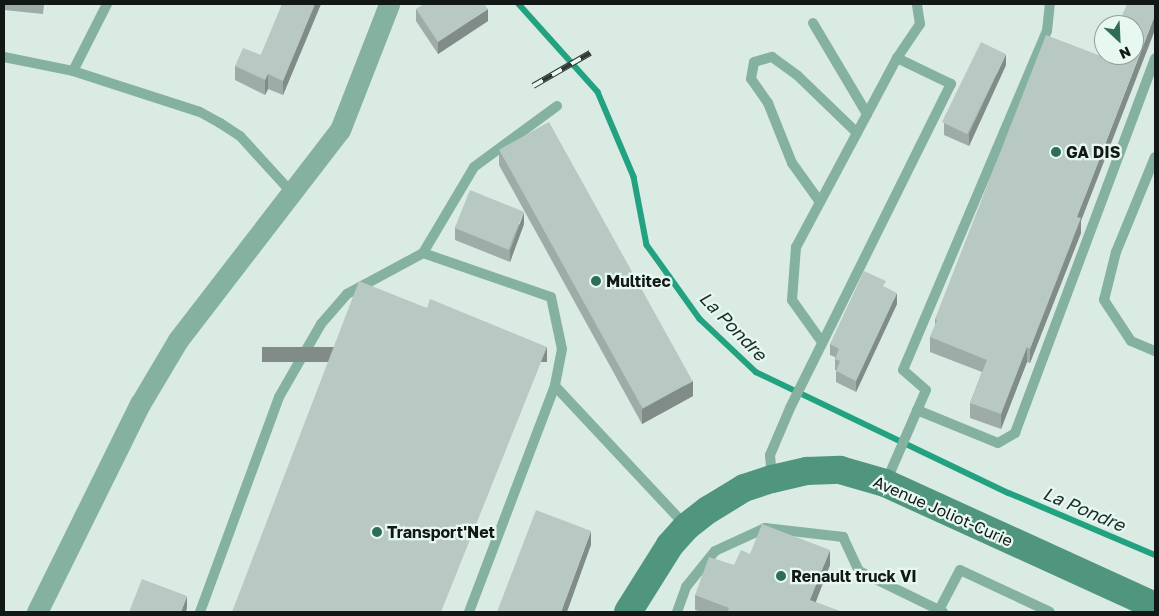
<!DOCTYPE html>
<style>
body{margin:0}
#map{position:relative;width:1159px;height:616px;overflow:hidden;background:#daebe4;font-family:"Golos Text",sans-serif}
div>[style]{position:absolute}
[style*='--x']{left:calc(var(--x)*1px);top:calc(var(--y)*1px);width:calc(var(--w)*1px);rotate:calc(var(--a)*1deg)}
.stream>*{height:5.5px;margin:-2.75px;padding:0 2.75px;transform-origin:2.75px;border-radius:2.75px;background:#22a280}
.lane>*{height:10px;margin:-5px;padding:0 5px;transform-origin:5px;border-radius:5px;background:#85b1a0}
.street>*{height:21px;margin:-10.5px;padding:0 10.5px;transform-origin:10.5px;border-radius:10.5px;background:#85b1a0}
.secondary>*{height:28px;margin:-14px;padding:0 14px;transform-origin:14px;border-radius:14px;background:#50967e}
.rail>*{height:5.5px;margin-top:-2.75px;transform-origin:0;background:repeating-linear-gradient(90deg,#e7f8f1 0 11px,#303834 0 22px);box-sizing:border-box;border-block:1px solid #303834}
.wall>*{inset:0;background:#9eaca7}
.shaded-wall>*{inset:0;background:#818c88;transform-origin:0 0}
.building>*{inset:0;background:#b8c8c2;transform-origin:0 0}
.dots>*{width:14px;height:14px;translate:-50% -50%;box-sizing:border-box;border:2px solid #e7f8f1;border-radius:50%}
span{translate:-50% -50%;white-space:nowrap;text-align:center;line-height:1.15;-webkit-text-stroke:4.5px #e7f8f1;paint-order:stroke}
.poi-label{font-size:16px;color:#121815;font-weight:700}
.left{translate:0 -50%;text-align:left}
.street-label{font-size:16px;color:#121815}
.water-label{font-size:18px;color:#1a2e27;font-style:italic}
.frame{position:absolute;inset:0;border:5px solid #121815;pointer-events:none}
.north{position:absolute;left:1094px;top:15px;width:50px;height:50px;box-sizing:border-box;background:#e7f8f1;border:1px solid #929e99;border-radius:50%;rotate:155deg;font-size:14px;font-weight:700;line-height:20px;text-align:center;color:#121815}
.north::after{content:'';display:block;margin:auto;width:18px;height:22px;background:#2f6d59;clip-path:polygon(50% 0,100% 100%,50% 72%,0 100%)}
</style>
<div id="map">
<div class="stream">
<i style="--x:519;--y:4;--w:118;--a:48.1"></i>
<i style="--x:598;--y:92;--w:92;--a:67"></i>
<i style="--x:634;--y:177;--w:69;--a:79.2"></i>
<i style="--x:647;--y:245;--w:91;--a:54.4"></i>
<i style="--x:700;--y:319;--w:77;--a:43.4"></i>
<i style="--x:756;--y:372;--w:280;--a:25.6"></i>
<i style="--x:1009;--y:493;--w:159;--a:23"></i>
</div>
<div class="lane">
<i style="--x:107;--y:4;--w:75;--a:116.9"></i>
<i style="--x:73;--y:71;--w:133;--a:17.9"></i>
<i style="--x:200;--y:112;--w:23;--a:29"></i>
<i style="--x:220;--y:123;--w:24;--a:33"></i>
<i style="--x:240;--y:136;--w:77;--a:47.6"></i>
<i style="--x:813;--y:23;--w:106;--a:59.3"></i>
<i style="--x:4;--y:57;--w:70;--a:11.5"></i>
<i style="--x:897;--y:58;--w:41;--a:-55.9"></i>
<i style="--x:920;--y:24;--w:20;--a:-99"></i>
<i style="--x:1155;--y:157;--w:103;--a:112.3"></i>
<i style="--x:1116;--y:252;--w:49;--a:104"></i>
<i style="--x:1104;--y:300;--w:49;--a:56.6"></i>
<i style="--x:1131;--y:341;--w:26;--a:23"></i>
<i style="--x:820;--y:202;--w:48;--a:-125.7"></i>
<i style="--x:792;--y:163;--w:65;--a:-111.8"></i>
<i style="--x:768;--y:103;--w:29;--a:-125"></i>
<i style="--x:751;--y:79;--w:17;--a:-80"></i>
<i style="--x:754;--y:62;--w:19;--a:-16"></i>
<i style="--x:772;--y:57;--w:32;--a:36"></i>
<i style="--x:798;--y:76;--w:82;--a:44"></i>
<i style="--x:423;--y:253;--w:100;--a:-59.3"></i>
<i style="--x:474;--y:167;--w:103;--a:-36.3"></i>
<i style="--x:917;--y:410;--w:87;--a:22.2"></i>
<i style="--x:998;--y:443;--w:20;--a:-30"></i>
<i style="--x:1015;--y:433;--w:400;--a:-69.5"></i>
<i style="--x:772;--y:478;--w:23;--a:-95"></i>
<i style="--x:770;--y:455;--w:51;--a:-66.9"></i>
<i style="--x:790;--y:408;--w:362;--a:-63.6"></i>
<i style="--x:951;--y:84;--w:60;--a:-154.3"></i>
<i style="--x:897;--y:58;--w:214;--a:118.1"></i>
<i style="--x:796;--y:247;--w:53;--a:94.3"></i>
<i style="--x:792;--y:300;--w:52;--a:54.5"></i>
<i style="--x:886;--y:482;--w:100;--a:-66.5"></i>
<i style="--x:926;--y:390;--w:30;--a:-139"></i>
<i style="--x:903;--y:370;--w:368;--a:-67"></i>
<i style="--x:1047;--y:31;--w:27;--a:-84"></i>
<i style="--x:200;--y:612;--w:229;--a:-69.8"></i>
<i style="--x:279;--y:397;--w:84;--a:-60.1"></i>
<i style="--x:321;--y:324;--w:40;--a:-49"></i>
<i style="--x:347;--y:294;--w:86;--a:-28.3"></i>
<i style="--x:423;--y:253;--w:135;--a:19"></i>
<i style="--x:551;--y:297;--w:53;--a:78.1"></i>
<i style="--x:562;--y:349;--w:38;--a:101"></i>
<i style="--x:469;--y:612;--w:242;--a:-69.2"></i>
<i style="--x:555;--y:386;--w:192;--a:46.9"></i>
<i style="--x:677;--y:612;--w:27;--a:-70"></i>
<i style="--x:686;--y:587;--w:46;--a:-51.1"></i>
<i style="--x:715;--y:551;--w:55;--a:-24.7"></i>
<i style="--x:765;--y:528;--w:79;--a:6.6"></i>
<i style="--x:843;--y:537;--w:38;--a:65"></i>
<i style="--x:859;--y:571;--w:89;--a:26"></i>
<i style="--x:939;--y:610;--w:2;--a:117"></i>
<i style="--x:943;--y:612;--w:4;--a:-153"></i>
<i style="--x:939;--y:610;--w:45;--a:-62.3"></i>
<i style="--x:960;--y:570;--w:99;--a:25"></i>
</div>
<div class="street">
<i style="--x:37;--y:612;--w:232;--a:-63.7"></i>
<i style="--x:140;--y:404;--w:74;--a:-59.3"></i>
<i style="--x:178;--y:340;--w:265;--a:-52.4"></i>
<i style="--x:340;--y:130;--w:135;--a:-68.7"></i>
</div>
<div class="secondary">
<i style="--x:628;--y:612;--w:79;--a:-57.9"></i>
<i style="--x:670;--y:545;--w:24;--a:-48"></i>
<i style="--x:686;--y:527;--w:28;--a:-38"></i>
<i style="--x:708;--y:510;--w:42;--a:-31.4"></i>
<i style="--x:744;--y:488;--w:29;--a:-18"></i>
<i style="--x:772;--y:479;--w:36;--a:-13"></i>
<i style="--x:807;--y:471;--w:33;--a:-2"></i>
<i style="--x:840;--y:470;--w:47;--a:16.1"></i>
<i style="--x:885;--y:483;--w:297;--a:24.5"></i>
</div>
<div class="rail">
<i style="--x:533;--y:86;--w:66;--a:-30.1"></i>
</div>
<div class="wall">
<i style="clip-path:polygon(4px 4px,44px 4px,43px 14px,4px 10px)"></i>
<i style="clip-path:polygon(279px 4px,321px 4px,283px 95px,268px 89px,265px 95px,235px 80px,235px 66px,261px 55px,282px 5px)"></i>
<i style="clip-path:polygon(416px 9px,488px 21px,438px 54px,416px 21px)"></i>
<i style="clip-path:polygon(1106px 58px,1081px 221px,1081px 233px,1030px 363px,1027px 362px,1001px 429px,970px 418px,970px 403px,982px 372px,930px 352px,930px 337px,935px 326px,935px 319px)"></i>
<i style="clip-path:polygon(1006px 65px,969px 146px,944px 135px,944px 123px)"></i>
<i style="clip-path:polygon(499px 150px,693px 396px,642px 424px,499px 165px)"></i>
<i style="clip-path:polygon(524px 224px,510px 262px,455px 240px,455px 228px)"></i>
<i style="clip-path:polygon(886px 288px,897px 304px,856px 392px,836px 382px,836px 370px,835px 370px,835px 357px,830px 355px,830px 344px)"></i>
<i style="clip-path:polygon(750px 554px,830px 565px,815px 602px,842px 612px,701px 612px,695px 610px,695px 595px)"></i>
</div>
<div class="shaded-wall">
<i style="clip-path:polygon(315px 4px,321px 4px,283px 95px,283px 81px)"></i>
<i style="clip-path:polygon(488px 9px,488px 21px,438px 54px,438px 42px)"></i>
<i style="clip-path:polygon(1155px 15px,1155px 30px,1081px 221px,1081px 233px,1030px 363px,1030px 349px,1077px 217px)"></i>
<i style="clip-path:polygon(1006px 54px,1006px 65px,969px 146px,969px 134px)"></i>
<i style="clip-path:polygon(268px 74px,268px 89px,265px 95px,265px 80px)"></i>
<i style="clip-path:polygon(524px 212px,524px 224px,510px 262px,510px 251px)"></i>
<i style="clip-path:polygon(897px 293px,897px 304px,856px 392px,856px 381px)"></i>
<i style="left:547px;top:347px;width:15px;height:285px;rotate:90deg"></i>
<i style="clip-path:polygon(1027px 347px,1027px 362px,1001px 429px,1001px 414px)"></i>
<i style="clip-path:polygon(693px 381px,693px 396px,642px 424px,642px 409px)"></i>
<i style="clip-path:polygon(591px 531px,591px 545px,567px 612px,561px 612px)"></i>
<i style="clip-path:polygon(830px 550px,830px 565px,812px 612px,810px 600px)"></i>
<i style="clip-path:polygon(187px 596px,187px 608px,186px 612px,181px 612px)"></i>
</div>
<div class="building">
<i style="clip-path:polygon(282px 4px,315px 4px,283px 81px,268px 74px,265px 80px,235px 66px,243px 48px,261px 55px)"></i>
<i style="clip-path:polygon(424px 4px,484px 4px,488px 9px,438px 42px,416px 9px)"></i>
<i style="clip-path:polygon(1127px 4px,1155px 4px,1155px 15px,1077px 217px,1081px 218px,1030px 349px,1027px 347px,1001px 414px,970px 403px,987px 360px,930px 337px,937px 320px,935px 319px,1046px 35px,1106px 58px,1107px 55px,1134px 55px,1134px 25px,1118px 25px)"></i>
<i style="left:981px;top:42px;width:28px;height:89px;rotate:26deg"></i>
<i style="left:549px;top:122px;width:296px;height:57px;rotate:61deg"></i>
<i style="left:470px;top:190px;width:58px;height:41px;rotate:22deg"></i>
<i style="clip-path:polygon(864px 271px,886px 281px,883px 286px,897px 293px,856px 381px,836px 371px,840px 361px,835px 359px,839px 349px,830px 344px)"></i>
<i style="clip-path:polygon(359px 281px,427px 308px,430px 299px,547px 347px,441px 612px,232px 612px)"></i>
<i style="clip-path:polygon(536px 510px,591px 531px,561px 612px,497px 612px)"></i>
<i style="clip-path:polygon(762px 524px,830px 550px,810px 600px,842px 612px,727px 612px,729px 608px,695px 595px,709px 557px,734px 565px,741px 550px,750px 554px)"></i>
<i style="clip-path:polygon(142px 579px,187px 596px,181px 612px,129px 612px)"></i>
</div>
<div class="dots">
<i style="left:1056px;top:152px;background:#2f6d59"></i>
<i style="left:596px;top:281px;background:#2f6d59"></i>
<i style="left:377px;top:532px;background:#2f6d59"></i>
<i style="left:781px;top:576px;background:#2f6d59"></i>
</div>
<div class="poi-label">
<span class="left" style="left:1066px;top:152px">GA DIS</span>
<span class="left" style="left:606px;top:281px">Multitec</span>
<span class="left" style="left:387px;top:532px">Transport'Net</span>
<span class="left" style="left:791px;top:576px">Renault truck VI</span>
</div>
<div class="street-label">
<span style="left:943px;top:511px;rotate:24deg">Avenue Joliot-Curie</span>
</div>
<div class="water-label">
<span style="left:733px;top:326px;rotate:46deg">La Pondre</span>
<span style="left:1084px;top:509px;rotate:23deg">La Pondre</span>
</div>
<div class="frame"></div>
<div class="north">N</div>
</div>
